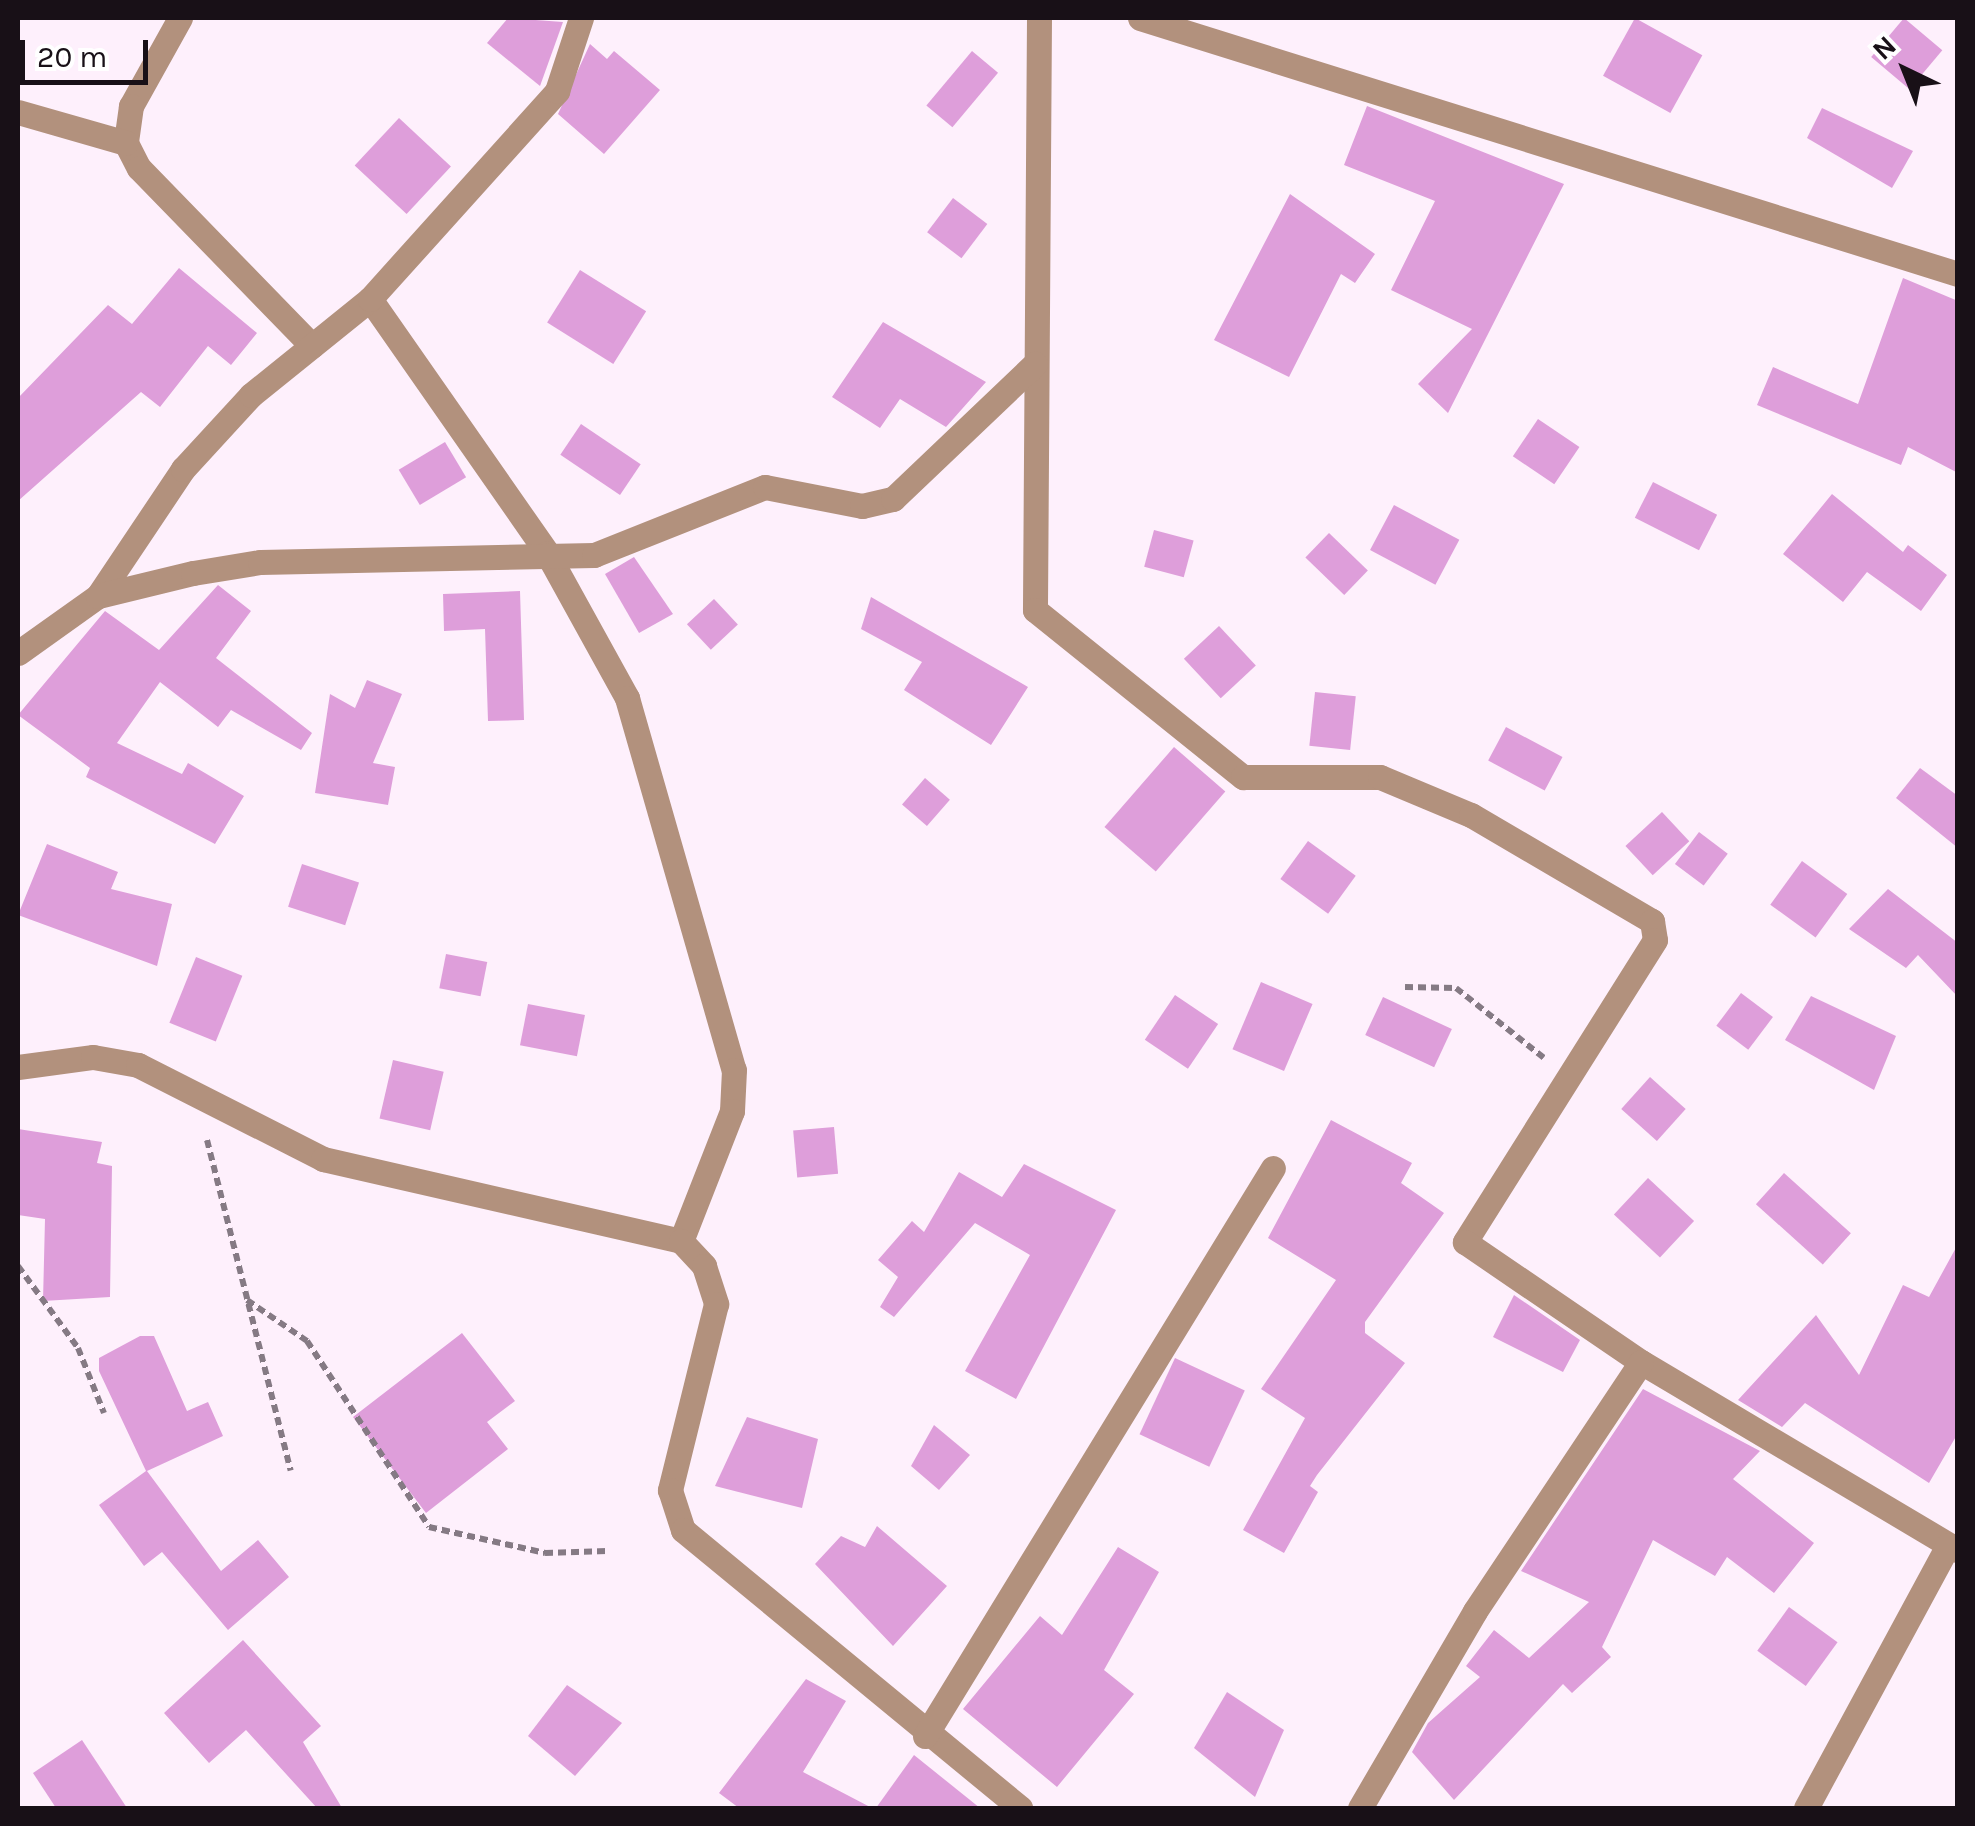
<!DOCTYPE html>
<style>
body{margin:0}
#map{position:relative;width:1975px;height:1826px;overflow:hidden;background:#fef0fc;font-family:Karla,sans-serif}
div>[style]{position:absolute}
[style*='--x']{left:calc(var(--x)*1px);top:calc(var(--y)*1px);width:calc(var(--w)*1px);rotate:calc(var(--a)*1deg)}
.building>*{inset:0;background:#de9eda;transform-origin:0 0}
.path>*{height:6px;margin-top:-3px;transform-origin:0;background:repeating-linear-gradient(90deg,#857a84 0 8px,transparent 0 13px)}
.minor>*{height:25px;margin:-12.5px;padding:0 12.5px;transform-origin:12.5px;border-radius:12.5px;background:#b2917d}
span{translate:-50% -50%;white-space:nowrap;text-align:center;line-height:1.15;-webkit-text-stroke:8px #fff;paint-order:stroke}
.frame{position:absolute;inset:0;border:20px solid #181017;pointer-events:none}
.north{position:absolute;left:1855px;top:20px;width:100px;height:100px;-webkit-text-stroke:8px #fff;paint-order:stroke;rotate:317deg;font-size:28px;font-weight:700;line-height:40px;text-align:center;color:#181017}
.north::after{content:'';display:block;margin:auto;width:35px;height:45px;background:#181017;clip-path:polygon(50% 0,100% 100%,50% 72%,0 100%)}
.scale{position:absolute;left:20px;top:40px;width:128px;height:45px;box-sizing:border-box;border:5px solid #181017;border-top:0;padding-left:12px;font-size:30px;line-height:35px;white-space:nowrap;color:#181017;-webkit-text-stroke:8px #fff;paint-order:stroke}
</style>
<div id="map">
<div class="building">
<i style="clip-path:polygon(508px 18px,563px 22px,540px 86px,487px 43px)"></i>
<i style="left:1635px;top:18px;width:77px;height:66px;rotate:29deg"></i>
<i style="left:1904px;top:18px;width:50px;height:51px;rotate:40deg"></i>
<i style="clip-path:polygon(590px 44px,607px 59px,614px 51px,660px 90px,604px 154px,558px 114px)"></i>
<i style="left:972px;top:51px;width:34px;height:71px;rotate:40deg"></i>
<i style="clip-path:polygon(1367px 106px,1564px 184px,1448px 413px,1418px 384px,1472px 329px,1391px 290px,1435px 201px,1344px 165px)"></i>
<i style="clip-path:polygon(1822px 108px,1913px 151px,1892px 188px,1807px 138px)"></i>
<i style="left:399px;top:118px;width:71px;height:65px;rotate:43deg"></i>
<i style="clip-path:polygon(1290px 194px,1375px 254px,1355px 283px,1341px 274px,1289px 377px,1214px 340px)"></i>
<i style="left:953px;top:198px;width:43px;height:43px;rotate:37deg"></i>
<i style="clip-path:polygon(179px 268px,257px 333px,231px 365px,208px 346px,160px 407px,141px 392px,18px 501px,18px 398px,108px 305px,132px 324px)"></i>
<i style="left:580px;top:270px;width:78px;height:62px;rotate:32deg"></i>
<i style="clip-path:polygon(1903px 278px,1958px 301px,1958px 473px,1908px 447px,1901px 465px,1757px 405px,1773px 367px,1858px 404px)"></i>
<i style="clip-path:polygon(883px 322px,986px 382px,946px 427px,900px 399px,880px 428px,832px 397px)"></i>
<i style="left:1538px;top:419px;width:50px;height:45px;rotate:34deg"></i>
<i style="left:581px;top:424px;width:72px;height:37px;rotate:34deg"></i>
<i style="left:445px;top:442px;width:41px;height:54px;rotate:59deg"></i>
<i style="left:1653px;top:482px;width:72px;height:40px;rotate:27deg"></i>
<i style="clip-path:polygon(1832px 494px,1903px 552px,1908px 545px,1947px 575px,1921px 611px,1867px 572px,1843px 602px,1783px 554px)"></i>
<i style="left:1394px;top:505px;width:74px;height:51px;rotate:28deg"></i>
<i style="left:1154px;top:530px;width:41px;height:38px;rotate:15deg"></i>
<i style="left:1329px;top:533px;width:54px;height:34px;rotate:44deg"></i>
<i style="clip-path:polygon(634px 557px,673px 614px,639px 633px,605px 574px)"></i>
<i style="clip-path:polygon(218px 585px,251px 611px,216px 658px,312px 733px,301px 750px,231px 710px,218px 727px,160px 682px,117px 743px,182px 774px,188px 763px,244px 796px,215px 844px,86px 777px,90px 768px,18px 715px,105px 611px,159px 650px)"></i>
<i style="clip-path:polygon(520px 591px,524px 720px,488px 721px,485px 629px,444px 631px,443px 594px)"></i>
<i style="clip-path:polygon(871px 597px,1028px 687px,991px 745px,904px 690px,922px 662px,861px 629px)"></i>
<i style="left:714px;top:599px;width:35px;height:37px;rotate:47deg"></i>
<i style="left:1219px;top:626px;width:54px;height:48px;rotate:47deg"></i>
<i style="clip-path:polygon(367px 680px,402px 694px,373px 763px,395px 767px,388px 805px,315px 793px,330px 694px,355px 708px)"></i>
<i style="left:1315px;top:692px;width:41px;height:54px;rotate:6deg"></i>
<i style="left:1506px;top:727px;width:64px;height:38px;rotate:28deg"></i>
<i style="left:1174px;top:747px;width:68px;height:106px;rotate:41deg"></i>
<i style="clip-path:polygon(1920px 768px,1958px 796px,1958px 848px,1896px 798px)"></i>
<i style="left:925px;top:778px;width:33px;height:35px;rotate:41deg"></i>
<i style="left:1662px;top:812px;width:40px;height:50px;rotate:47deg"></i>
<i style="left:1699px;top:832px;width:36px;height:40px;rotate:37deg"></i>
<i style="left:1308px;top:841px;width:59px;height:47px;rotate:36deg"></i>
<i style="clip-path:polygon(47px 844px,118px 872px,111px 889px,172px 904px,157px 966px,18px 915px)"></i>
<i style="left:1802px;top:861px;width:56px;height:54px;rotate:36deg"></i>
<i style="left:302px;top:864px;width:60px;height:45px;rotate:18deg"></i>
<i style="clip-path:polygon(1888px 889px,1958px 943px,1958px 997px,1918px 955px,1906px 968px,1849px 929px)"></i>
<i style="left:446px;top:954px;width:42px;height:35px;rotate:11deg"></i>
<i style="left:196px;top:957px;width:50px;height:71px;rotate:22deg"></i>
<i style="left:1261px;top:982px;width:56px;height:73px;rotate:23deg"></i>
<i style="left:1741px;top:993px;width:40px;height:41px;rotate:37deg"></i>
<i style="left:1175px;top:995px;width:52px;height:54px;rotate:34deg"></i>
<i style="clip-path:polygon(1811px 996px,1896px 1036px,1874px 1090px,1785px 1040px)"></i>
<i style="left:1383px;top:997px;width:76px;height:42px;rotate:25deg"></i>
<i style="left:528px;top:1004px;width:58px;height:42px;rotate:11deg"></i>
<i style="left:393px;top:1060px;width:52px;height:60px;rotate:13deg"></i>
<i style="left:1650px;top:1077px;width:48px;height:43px;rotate:42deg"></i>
<i style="clip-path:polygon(1331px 1120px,1412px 1163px,1401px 1183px,1444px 1213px,1365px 1322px,1365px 1333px,1405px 1363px,1317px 1475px,1310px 1486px,1318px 1492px,1284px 1553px,1243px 1530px,1305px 1418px,1261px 1389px,1336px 1280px,1268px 1238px)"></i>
<i style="left:834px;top:1127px;width:47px;height:41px;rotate:85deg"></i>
<i style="clip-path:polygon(18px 1129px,102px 1142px,97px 1163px,112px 1166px,110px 1297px,43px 1301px,45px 1219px,18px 1215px)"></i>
<i style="clip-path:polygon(1024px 1164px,1116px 1210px,1016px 1399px,965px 1371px,1030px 1255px,975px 1223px,894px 1317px,880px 1307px,898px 1277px,878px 1260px,912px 1221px,924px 1232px,959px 1172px,1002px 1197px)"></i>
<i style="left:1784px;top:1173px;width:90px;height:42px;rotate:42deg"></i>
<i style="left:1648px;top:1178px;width:63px;height:50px;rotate:43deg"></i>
<i style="clip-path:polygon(1958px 1244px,1958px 1433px,1929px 1483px,1805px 1403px,1782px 1427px,1738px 1400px,1816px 1315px,1859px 1375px,1903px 1285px,1929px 1297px)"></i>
<i style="clip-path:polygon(1514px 1295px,1580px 1340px,1563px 1372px,1493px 1337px)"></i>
<i style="clip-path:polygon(462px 1333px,515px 1401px,487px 1422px,508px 1449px,426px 1513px,353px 1417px)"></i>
<i style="clip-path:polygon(140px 1336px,154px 1336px,187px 1411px,208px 1402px,223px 1436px,147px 1471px,221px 1571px,258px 1540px,289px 1577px,228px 1630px,162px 1552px,144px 1566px,99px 1505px,146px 1471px,99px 1371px,99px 1358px)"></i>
<i style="left:1175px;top:1358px;width:77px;height:84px;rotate:25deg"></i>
<i style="clip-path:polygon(1643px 1389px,1760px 1451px,1733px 1479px,1814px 1543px,1774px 1593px,1727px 1557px,1715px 1576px,1653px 1540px,1602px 1647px,1611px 1657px,1572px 1693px,1563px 1684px,1454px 1800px,1412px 1752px,1428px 1723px,1480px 1677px,1466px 1666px,1494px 1630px,1529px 1658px,1589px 1602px,1521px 1571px)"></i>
<i style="clip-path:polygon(747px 1417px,818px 1439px,802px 1508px,715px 1486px)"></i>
<i style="clip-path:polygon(934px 1425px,970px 1455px,939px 1490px,911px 1466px)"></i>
<i style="clip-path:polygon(877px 1526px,947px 1586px,893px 1646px,815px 1564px,841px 1536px,865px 1547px)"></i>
<i style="clip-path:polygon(1118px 1547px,1159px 1572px,1104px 1670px,1134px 1694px,1057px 1787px,963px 1709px,1040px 1616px,1062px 1635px)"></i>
<i style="left:1789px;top:1607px;width:60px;height:54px;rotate:36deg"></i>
<i style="clip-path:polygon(243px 1640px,321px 1726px,303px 1742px,342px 1808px,317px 1808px,246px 1730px,209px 1763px,164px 1713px)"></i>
<i style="clip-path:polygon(806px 1679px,846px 1701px,803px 1772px,872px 1808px,739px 1808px,719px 1793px)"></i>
<i style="clip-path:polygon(567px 1685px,622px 1723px,575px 1776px,528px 1736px)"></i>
<i style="clip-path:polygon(1227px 1692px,1284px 1730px,1255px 1797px,1194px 1748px)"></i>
<i style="clip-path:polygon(82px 1740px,127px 1808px,56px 1808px,33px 1773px)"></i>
<i style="clip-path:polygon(914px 1755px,980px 1808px,876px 1808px)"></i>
</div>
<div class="path">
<i style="--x:1405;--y:987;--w:51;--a:1.1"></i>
<i style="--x:1456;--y:988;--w:112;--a:38.5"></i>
<i style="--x:207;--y:1140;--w:341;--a:75.8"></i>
<i style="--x:18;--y:1266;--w:102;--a:53.8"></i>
<i style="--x:78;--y:1348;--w:70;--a:68.2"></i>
<i style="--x:247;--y:1300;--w:73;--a:34.3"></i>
<i style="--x:307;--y:1341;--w:222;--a:56.7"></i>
<i style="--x:429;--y:1527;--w:119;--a:12.6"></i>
<i style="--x:545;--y:1553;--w:62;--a:-1.8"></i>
</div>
<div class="minor">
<i style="--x:180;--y:18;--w:101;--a:119.1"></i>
<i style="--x:131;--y:106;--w:37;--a:98"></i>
<i style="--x:126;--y:143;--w:28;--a:63"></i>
<i style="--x:139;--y:168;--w:248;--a:45.8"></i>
<i style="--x:1039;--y:18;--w:592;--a:90.39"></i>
<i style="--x:1035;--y:610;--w:267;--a:38.8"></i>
<i style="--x:1243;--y:777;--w:137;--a:0"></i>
<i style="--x:1380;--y:777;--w:99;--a:22.7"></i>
<i style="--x:1471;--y:815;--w:210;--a:30.4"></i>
<i style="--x:1652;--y:921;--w:19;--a:81"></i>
<i style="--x:1655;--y:940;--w:357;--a:122.2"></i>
<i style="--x:1465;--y:1242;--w:213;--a:34.3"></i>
<i style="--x:1641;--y:1362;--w:369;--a:30.7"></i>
<i style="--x:1140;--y:18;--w:857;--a:17.38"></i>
<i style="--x:18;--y:112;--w:112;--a:16"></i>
<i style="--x:370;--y:299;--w:310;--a:55.1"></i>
<i style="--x:547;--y:553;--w:166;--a:61.1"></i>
<i style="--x:627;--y:698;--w:387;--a:74"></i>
<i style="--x:734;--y:1070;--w:41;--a:92.8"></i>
<i style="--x:732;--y:1111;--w:140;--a:111.4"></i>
<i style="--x:98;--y:596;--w:153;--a:-56.2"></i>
<i style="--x:183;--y:469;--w:100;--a:-47.4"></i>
<i style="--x:251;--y:395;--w:153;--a:-38.9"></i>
<i style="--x:370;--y:299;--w:280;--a:-48"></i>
<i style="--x:557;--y:91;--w:77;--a:-71.8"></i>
<i style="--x:18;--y:653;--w:98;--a:-35.5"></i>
<i style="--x:98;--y:596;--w:98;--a:-13.6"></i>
<i style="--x:193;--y:573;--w:68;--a:-9.3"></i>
<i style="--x:260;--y:562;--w:334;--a:-1.2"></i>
<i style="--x:594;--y:555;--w:184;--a:-21.7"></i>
<i style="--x:765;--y:487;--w:99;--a:11.1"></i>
<i style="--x:862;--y:506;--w:32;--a:-13"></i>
<i style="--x:893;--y:499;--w:196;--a:-43.6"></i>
<i style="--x:18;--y:1067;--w:76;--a:-7.6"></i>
<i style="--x:93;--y:1057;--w:46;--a:10.1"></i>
<i style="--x:138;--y:1065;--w:208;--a:26.9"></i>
<i style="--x:323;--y:1159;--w:367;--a:12.9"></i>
<i style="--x:681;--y:1241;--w:34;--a:47"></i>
<i style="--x:704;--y:1266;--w:40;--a:72"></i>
<i style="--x:716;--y:1304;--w:192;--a:103.9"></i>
<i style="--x:670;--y:1490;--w:42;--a:72"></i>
<i style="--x:683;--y:1530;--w:437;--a:39.5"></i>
<i style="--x:925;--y:1736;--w:666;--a:-58.51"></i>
<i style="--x:1360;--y:1808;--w:228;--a:-59.7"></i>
<i style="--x:1475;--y:1611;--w:299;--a:-56.3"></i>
<i style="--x:1806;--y:1808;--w:299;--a:-61.6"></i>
</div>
<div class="frame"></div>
<div class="north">N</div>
<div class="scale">20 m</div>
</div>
